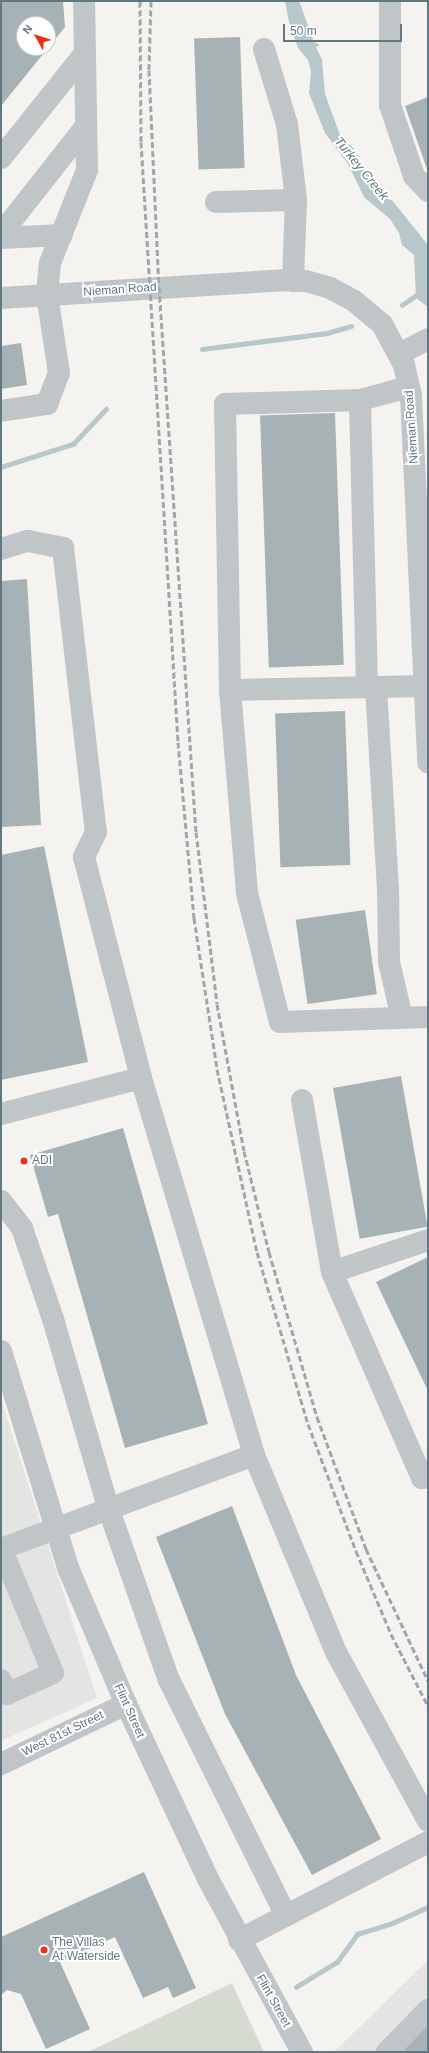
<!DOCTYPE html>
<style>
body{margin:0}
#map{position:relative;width:429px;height:2053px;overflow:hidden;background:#f4f3ef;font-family:Arial,sans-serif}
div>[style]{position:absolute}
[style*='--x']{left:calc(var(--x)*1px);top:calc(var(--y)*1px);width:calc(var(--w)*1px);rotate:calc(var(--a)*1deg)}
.built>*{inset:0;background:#e4e5e3}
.green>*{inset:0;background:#d5dbd0}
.water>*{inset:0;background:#b7c7ca}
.stream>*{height:4.5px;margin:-2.25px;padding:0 2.25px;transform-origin:2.25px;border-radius:2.25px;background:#b7c7ca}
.building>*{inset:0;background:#a7b2b5;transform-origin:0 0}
.minor>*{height:22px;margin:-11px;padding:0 11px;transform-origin:11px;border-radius:11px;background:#c0c5c7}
.rail>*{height:3px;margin-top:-1.5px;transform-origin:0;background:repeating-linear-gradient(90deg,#9ea7ab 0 6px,transparent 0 9px)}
.dots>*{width:11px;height:11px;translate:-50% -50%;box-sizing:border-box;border:2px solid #fff;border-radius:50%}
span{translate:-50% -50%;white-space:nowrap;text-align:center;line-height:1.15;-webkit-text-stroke:4px #fff;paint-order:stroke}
.street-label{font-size:12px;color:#617782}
.poi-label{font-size:12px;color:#617782}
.left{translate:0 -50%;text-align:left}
.water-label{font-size:13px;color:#5c7b80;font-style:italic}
.frame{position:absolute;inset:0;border:2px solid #617782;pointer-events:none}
.north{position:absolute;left:16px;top:16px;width:40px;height:40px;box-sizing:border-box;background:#fff;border:1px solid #c0c9cd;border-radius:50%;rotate:309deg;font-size:11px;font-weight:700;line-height:16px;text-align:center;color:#617782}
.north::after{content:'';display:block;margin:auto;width:14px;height:18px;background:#ed3116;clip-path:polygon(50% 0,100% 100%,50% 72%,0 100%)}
.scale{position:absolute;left:283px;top:24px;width:119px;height:18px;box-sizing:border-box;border:2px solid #617782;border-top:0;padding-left:5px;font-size:12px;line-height:14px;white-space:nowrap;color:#617782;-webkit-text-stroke:3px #fff;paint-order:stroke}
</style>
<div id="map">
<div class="built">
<i style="clip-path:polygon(1px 1399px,97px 1698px,1px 1741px)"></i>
<i style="clip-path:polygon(428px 1960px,428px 2052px,334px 2052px)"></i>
</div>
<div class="green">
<i style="clip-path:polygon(232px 1983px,264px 2052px,88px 2052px)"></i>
</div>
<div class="water">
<i style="clip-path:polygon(285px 1px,299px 1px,314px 42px,320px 45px,316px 47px,322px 60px,325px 94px,340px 135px,354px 149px,362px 163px,428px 245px,428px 307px,416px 298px,414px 255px,402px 245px,399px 233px,390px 219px,364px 197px,348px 164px,325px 133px,309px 93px,311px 71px,308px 60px,298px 48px,289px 22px)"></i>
</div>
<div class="stream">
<i style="--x:402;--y:305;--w:32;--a:-35"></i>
<i style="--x:202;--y:349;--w:126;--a:-7.3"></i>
<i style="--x:327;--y:333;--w:25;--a:-16"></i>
<i style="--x:1;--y:467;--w:76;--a:-17.7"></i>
<i style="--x:73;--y:444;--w:48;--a:-46.7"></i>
<i style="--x:296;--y:1987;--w:48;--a:-31.4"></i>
<i style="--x:337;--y:1962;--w:34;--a:-54"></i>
<i style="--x:357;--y:1934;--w:34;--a:-17"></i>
<i style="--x:390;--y:1924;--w:42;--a:-24.1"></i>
</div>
<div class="building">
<i style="clip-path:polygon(1px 1px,63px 1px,65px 27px,48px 48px,48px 24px,24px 24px,24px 48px,48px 48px,1px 106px)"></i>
<i style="left:240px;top:37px;width:131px;height:46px;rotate:88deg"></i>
<i style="clip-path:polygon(428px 97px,428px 172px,405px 106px)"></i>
<i style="clip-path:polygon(21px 343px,27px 385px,1px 389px,1px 346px)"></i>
<i style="left:335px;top:413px;width:252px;height:75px;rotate:88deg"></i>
<i style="clip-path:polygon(27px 579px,41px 825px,1px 827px,1px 581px)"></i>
<i style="left:345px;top:711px;width:154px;height:70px;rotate:88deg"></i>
<i style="clip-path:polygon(44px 846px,88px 1062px,1px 1080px,1px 855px)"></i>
<i style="left:365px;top:910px;width:85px;height:70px;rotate:82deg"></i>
<i style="left:401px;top:1076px;width:153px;height:69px;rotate:80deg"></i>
<i style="clip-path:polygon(123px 1128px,208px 1424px,125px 1448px,58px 1214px,48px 1217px,30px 1155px)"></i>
<i style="clip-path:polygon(428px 1257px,428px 1391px,376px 1282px)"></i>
<i style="clip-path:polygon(232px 1506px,296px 1675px,381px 1839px,312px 1875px,225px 1714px,156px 1537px)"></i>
<i style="clip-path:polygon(144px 1872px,196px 1988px,173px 1998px,168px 1987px,143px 1998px,115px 1937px,60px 1962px,90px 2029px,46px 2049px,21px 1994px,7px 1990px,1px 1995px,1px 1937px)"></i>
<i style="clip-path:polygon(428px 2018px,428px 2052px,401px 2052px)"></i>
</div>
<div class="minor">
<i style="--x:390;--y:1;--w:104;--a:90"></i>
<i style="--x:390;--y:105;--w:75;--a:71.3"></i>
<i style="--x:414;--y:176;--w:21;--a:47"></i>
<i style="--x:264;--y:49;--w:78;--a:73"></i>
<i style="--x:287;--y:124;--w:77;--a:83.2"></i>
<i style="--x:296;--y:200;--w:81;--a:92.1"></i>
<i style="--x:1;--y:158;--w:134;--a:-51.3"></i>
<i style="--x:216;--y:202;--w:80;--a:-1.4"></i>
<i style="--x:1;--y:234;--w:137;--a:-51.8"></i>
<i style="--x:1;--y:238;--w:61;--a:-2.8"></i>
<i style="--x:1;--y:298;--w:284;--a:-3.6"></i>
<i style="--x:284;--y:280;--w:22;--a:3"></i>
<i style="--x:306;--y:281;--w:25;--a:16"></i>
<i style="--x:330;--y:288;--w:26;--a:28"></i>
<i style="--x:353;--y:300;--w:38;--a:40"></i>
<i style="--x:382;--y:324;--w:47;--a:61.8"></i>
<i style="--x:404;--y:365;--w:32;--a:77"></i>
<i style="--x:411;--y:396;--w:367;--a:87.3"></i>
<i style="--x:399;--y:354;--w:33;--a:-27"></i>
<i style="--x:409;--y:387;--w:51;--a:165.1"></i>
<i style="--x:360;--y:400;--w:135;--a:178.3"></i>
<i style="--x:225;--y:404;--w:286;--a:89"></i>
<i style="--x:230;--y:690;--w:204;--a:85.2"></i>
<i style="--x:247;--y:893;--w:133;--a:75.7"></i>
<i style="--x:280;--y:1022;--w:148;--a:-1.9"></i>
<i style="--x:360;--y:400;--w:287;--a:88.6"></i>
<i style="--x:1;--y:411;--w:47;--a:-8.7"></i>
<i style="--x:47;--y:404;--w:33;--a:-69"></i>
<i style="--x:59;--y:373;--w:79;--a:-98.7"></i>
<i style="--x:47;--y:295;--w:32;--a:-85"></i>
<i style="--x:50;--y:263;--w:100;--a:-68.3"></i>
<i style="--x:87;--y:170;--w:169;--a:-91"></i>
<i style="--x:1;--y:549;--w:28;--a:-17"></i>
<i style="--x:28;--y:541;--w:36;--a:11"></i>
<i style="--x:63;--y:548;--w:286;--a:83.4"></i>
<i style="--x:96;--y:832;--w:28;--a:116"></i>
<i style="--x:84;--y:857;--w:228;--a:75.5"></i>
<i style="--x:141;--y:1078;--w:145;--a:165.6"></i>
<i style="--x:376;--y:687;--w:202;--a:86.6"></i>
<i style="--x:388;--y:889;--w:73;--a:89.2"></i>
<i style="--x:389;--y:962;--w:57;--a:76.9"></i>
<i style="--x:230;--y:690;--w:195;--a:-1.2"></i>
<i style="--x:141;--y:1078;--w:394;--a:73.3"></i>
<i style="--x:254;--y:1455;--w:216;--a:67.4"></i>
<i style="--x:337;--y:1654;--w:190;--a:61.4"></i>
<i style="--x:302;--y:1100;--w:175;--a:80.1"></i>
<i style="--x:332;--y:1272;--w:225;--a:66.4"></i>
<i style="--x:422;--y:1478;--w:7;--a:-27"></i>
<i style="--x:1;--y:1201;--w:34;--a:52"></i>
<i style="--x:22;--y:1228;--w:96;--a:71.2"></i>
<i style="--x:53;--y:1319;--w:199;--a:73.7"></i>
<i style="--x:109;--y:1510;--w:180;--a:70.6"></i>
<i style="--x:169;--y:1680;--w:263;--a:63.6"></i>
<i style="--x:332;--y:1272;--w:101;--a:-18.4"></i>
<i style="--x:1;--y:1351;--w:229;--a:72.8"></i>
<i style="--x:69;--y:1570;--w:146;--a:67"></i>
<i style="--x:126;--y:1704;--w:193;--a:64.9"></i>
<i style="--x:208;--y:1879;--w:197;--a:61.5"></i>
<i style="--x:1;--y:1548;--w:135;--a:67.4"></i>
<i style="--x:53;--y:1673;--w:51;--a:155.5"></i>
<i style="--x:7;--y:1694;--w:15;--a:-113"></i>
<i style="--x:1;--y:1549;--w:270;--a:-20.4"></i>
<i style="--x:1;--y:1764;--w:139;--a:-25.6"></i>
<i style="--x:239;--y:1940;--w:213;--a:-27.4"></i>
<i style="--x:387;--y:2052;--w:59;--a:-45.7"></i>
</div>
<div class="rail">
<i style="--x:140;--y:1;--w:141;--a:89.6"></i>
<i style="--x:141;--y:142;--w:601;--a:86.47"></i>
<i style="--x:178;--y:742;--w:177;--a:84.8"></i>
<i style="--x:194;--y:918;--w:153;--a:81.3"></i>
<i style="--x:217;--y:1069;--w:187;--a:77.7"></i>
<i style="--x:257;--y:1252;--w:179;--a:73.5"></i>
<i style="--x:308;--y:1424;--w:136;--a:69.3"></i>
<i style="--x:356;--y:1551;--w:90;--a:67.1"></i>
<i style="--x:391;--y:1634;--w:81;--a:62.8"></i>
<i style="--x:151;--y:1;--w:69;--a:91.7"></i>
<i style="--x:149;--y:70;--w:217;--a:87.4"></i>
<i style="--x:159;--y:287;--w:546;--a:86.12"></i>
<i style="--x:196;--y:832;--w:173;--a:83"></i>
<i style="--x:217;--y:1004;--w:149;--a:79.6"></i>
<i style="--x:244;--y:1151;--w:104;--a:76.1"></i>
<i style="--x:269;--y:1252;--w:172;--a:73.8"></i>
<i style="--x:317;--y:1417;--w:141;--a:69.6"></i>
<i style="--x:366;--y:1549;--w:146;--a:64.8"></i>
</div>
<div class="dots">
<i style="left:24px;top:1161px;background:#ed3116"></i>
<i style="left:44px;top:1950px;background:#ed3116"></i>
</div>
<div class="street-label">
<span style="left:120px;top:290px;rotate:-4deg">Nieman Road</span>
<span style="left:412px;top:427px;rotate:-94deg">Nieman Road</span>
<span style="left:129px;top:1711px;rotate:66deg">Flint Street</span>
<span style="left:63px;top:1734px;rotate:-26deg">West 81st Street</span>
<span style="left:273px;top:2001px;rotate:61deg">Flint Street</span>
</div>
<div class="poi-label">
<span class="left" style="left:32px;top:1161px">ADI</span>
<span class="left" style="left:52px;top:1950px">The Villas<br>At Waterside</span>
</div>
<div class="water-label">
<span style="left:361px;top:169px;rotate:51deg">Turkey Creek</span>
</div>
<div class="frame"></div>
<div class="north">N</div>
<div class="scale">50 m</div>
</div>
